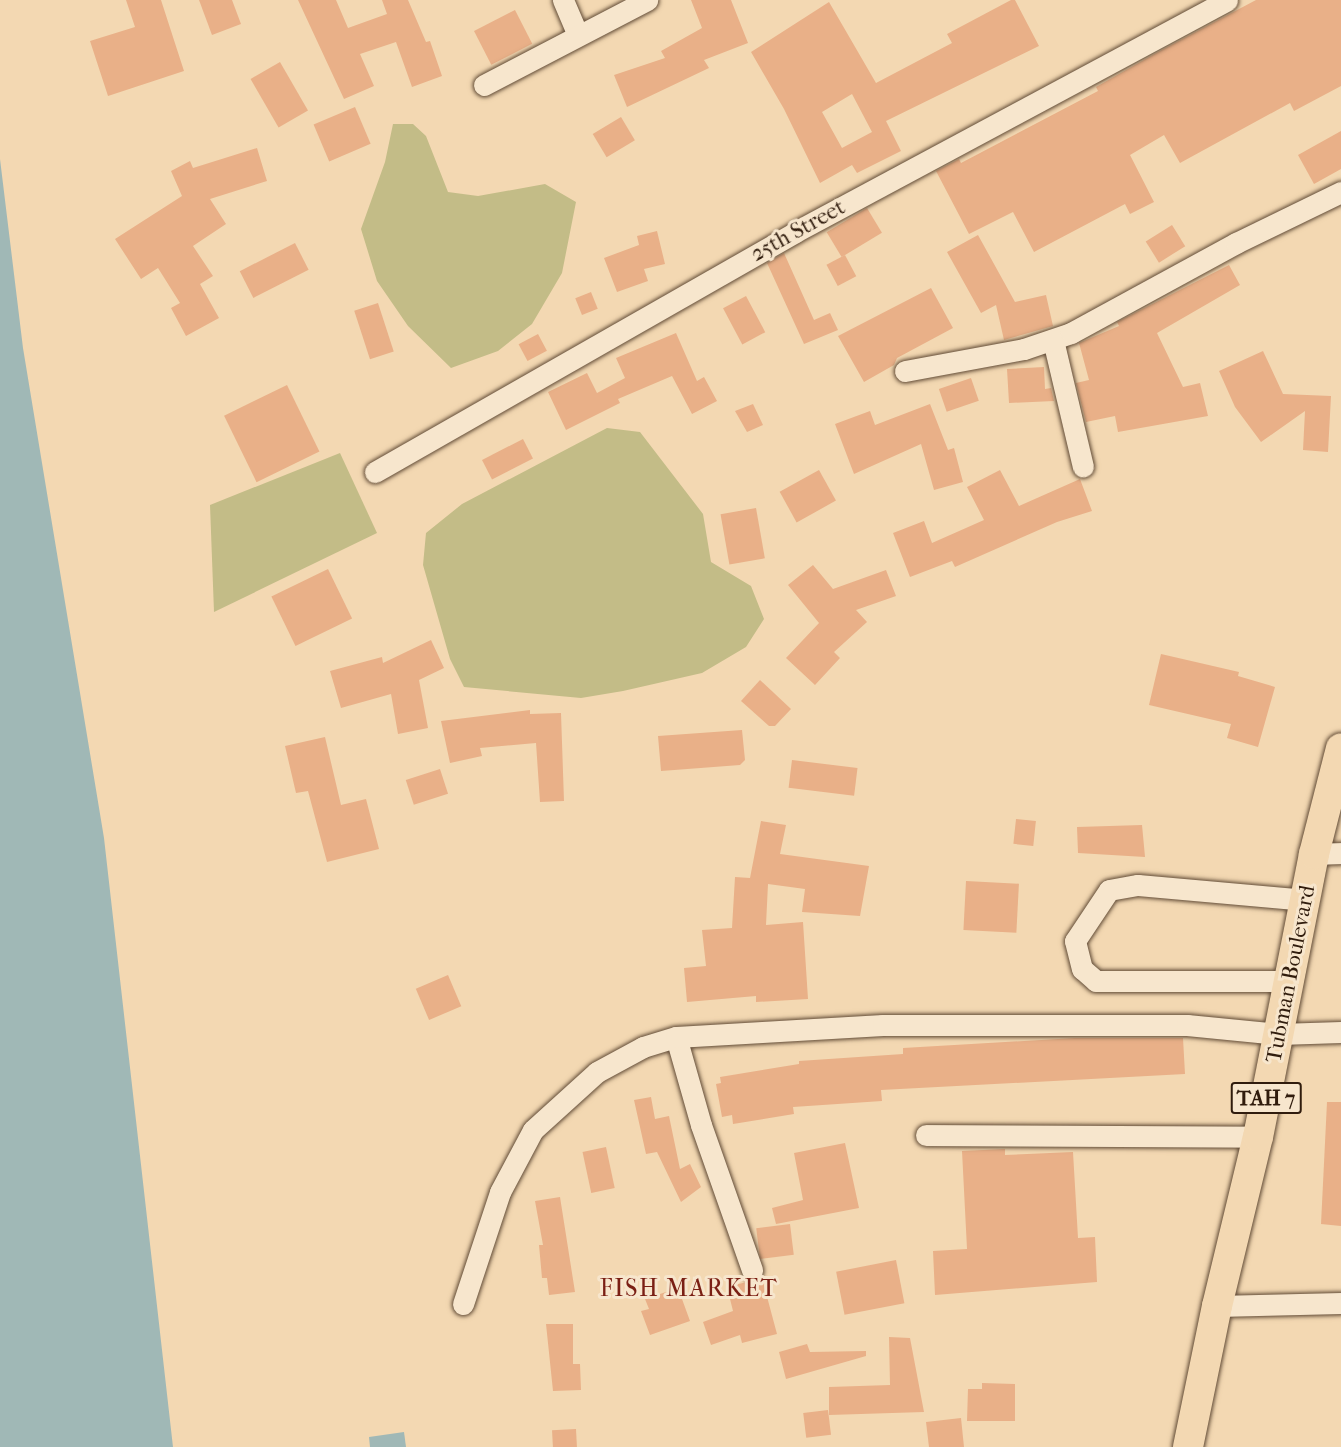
<!DOCTYPE html>
<style>
body{margin:0}
#map{position:relative;width:1341px;height:1447px;overflow:hidden;background:#f3d8b2;font-family:"IM FELL French Canon",serif}
div>[style]{position:absolute}
[style*='--x']{left:calc(var(--x)*1px);top:calc(var(--y)*1px);width:calc(var(--w)*1px);rotate:calc(var(--a)*1deg)}
.green>*{inset:0;background:#c3bc87}
.water>*{inset:0;background:#a0b8b6}
.building>*{inset:0;background:#e9b088;transform-origin:0 0}
.roads{filter:drop-shadow(0 0 2px #614b36) drop-shadow(0 0 2px #614b36)}
.minor>*{height:21px;margin:-10.5px;padding:0 10.5px;transform-origin:10.5px;border-radius:10.5px;background:#f7e6cd}
.highway>*{height:30px;margin:-15px;padding:0 15px;transform-origin:15px;border-radius:15px;background:#f3d8b2}
span{translate:-50% -50%;white-space:nowrap;text-align:center;line-height:1.15;-webkit-text-stroke:6px #f7e6cd;paint-order:stroke}
.shield-label span{padding:2px 4px;background:#f7e6cd;border:2px solid;border-radius:4px;-webkit-text-stroke-width:0}
.shield-label{font-size:21px;color:#301c0d;font-weight:700}
.street-label{font-size:22px;color:#301c0d}
.neighbourhood-label{font-size:24px;color:#7a1f14;letter-spacing:1.5px}
</style>
<div id="map">
<div class="green">
<i style="clip-path:polygon(393px 124px,413px 124px,426px 136px,448px 192px,478px 196px,545px 184px,576px 202px,562px 273px,532px 324px,498px 351px,451px 368px,408px 326px,377px 281px,361px 229px,385px 162px)"></i>
<i style="clip-path:polygon(607px 428px,640px 432px,703px 514px,711px 562px,751px 586px,764px 619px,746px 647px,702px 673px,623px 691px,581px 698px,464px 687px,450px 659px,423px 565px,426px 533px,462px 504px)"></i>
<i style="clip-path:polygon(340px 453px,377px 533px,214px 612px,210px 505px)"></i>
</div>
<div class="water">
<i style="clip-path:polygon(0 159px,23px 348px,104px 838px,173px 1447px,0 1447px)"></i>
<i style="clip-path:polygon(404px 1432px,406px 1447px,370px 1447px,369px 1437px)"></i>
</div>
<div class="building">
<i style="clip-path:polygon(126px 0,161px 0,184px 71px,108px 96px,90px 41px,135px 27px)"></i>
<i style="clip-path:polygon(199px 0,232px 0,241px 24px,212px 35px)"></i>
<i style="clip-path:polygon(298px 0,336px 0,348px 28px,387px 14px,382px 0,408px 0,426px 42px,430px 41px,442px 76px,412px 87px,396px 42px,360px 54px,374px 86px,344px 99px)"></i>
<i style="clip-path:polygon(691px 0,731px 0,748px 43px,704px 60px,709px 68px,627px 107px,614px 75px,665px 58px,661px 51px,702px 28px)"></i>
<i style="clip-path:polygon(evenodd,1011px 0,1015px 0,1039px 46px,886px 121px,901px 151px,857px 173px,852px 165px,820px 183px,784px 109px,751px 52px,829px 2px,876px 83px,952px 43px,947px 34px,1011px 0,852px 94px,872px 132px,842px 148px,822px 112px,852px 94px)"></i>
<i style="clip-path:polygon(1256px 0,1341px 0,1341px 86px,1294px 111px,1290px 103px,1180px 163px,1164px 135px,1130px 155px,1154px 202px,1130px 214px,1125px 204px,1034px 252px,1013px 212px,969px 234px,936px 171px,959px 159px,961px 163px,1098px 91px,1096px 87px,1158px 52px)"></i>
<i style="left:515px;top:10px;width:38px;height:46px;rotate:63deg"></i>
<i style="left:280px;top:62px;width:56px;height:34px;rotate:60deg"></i>
<i style="left:355px;top:107px;width:40px;height:45px;rotate:67deg"></i>
<i style="left:621px;top:117px;width:27px;height:33px;rotate:59deg"></i>
<i style="clip-path:polygon(1341px 131px,1341px 169px,1314px 184px,1298px 155px)"></i>
<i style="clip-path:polygon(257px 148px,267px 181px,210px 199px,226px 224px,193px 246px,213px 276px,200px 284px,219px 318px,186px 336px,171px 308px,180px 303px,158px 268px,141px 279px,115px 239px,182px 196px,171px 171px,190px 161px,193px 168px)"></i>
<i style="left:867px;top:208px;width:29px;height:47px;rotate:59deg"></i>
<i style="left:1172px;top:225px;width:25px;height:31px;rotate:58deg"></i>
<i style="clip-path:polygon(657px 231px,665px 264px,644px 269px,648px 281px,617px 292px,604px 258px,639px 245px,637px 236px)"></i>
<i style="clip-path:polygon(978px 235px,1015px 302px,1046px 295px,1053px 326px,1004px 340px,996px 305px,981px 313px,947px 252px)"></i>
<i style="left:295px;top:243px;width:30px;height:62px;rotate:63deg"></i>
<i style="clip-path:polygon(784px 253px,814px 320px,830px 313px,838px 330px,804px 344px,767px 263px)"></i>
<i style="left:845px;top:255px;width:24px;height:21px;rotate:62deg"></i>
<i style="clip-path:polygon(1229px 265px,1240px 285px,1157px 333px,1183px 387px,1200px 383px,1208px 416px,1118px 432px,1115px 416px,1086px 422px,1076px 383px,1089px 380px,1079px 343px,1119px 326px,1117px 322px)"></i>
<i style="clip-path:polygon(931px 288px,953px 328px,897px 358px,894px 365px,864px 382px,838px 336px)"></i>
<i style="left:591px;top:292px;width:18px;height:17px;rotate:68deg"></i>
<i style="left:746px;top:296px;width:41px;height:26px;rotate:62deg"></i>
<i style="left:378px;top:303px;width:51px;height:25px;rotate:72deg"></i>
<i style="clip-path:polygon(676px 333px,697px 381px,704px 377px,717px 401px,692px 414px,672px 376px,618px 399px,620px 403px,566px 430px,548px 392px,587px 373px,597px 393px,625px 378px,616px 358px)"></i>
<i style="left:538px;top:334px;width:19px;height:22px;rotate:62deg"></i>
<i style="clip-path:polygon(1263px 351px,1283px 394px,1331px 396px,1328px 452px,1303px 450px,1305px 411px,1261px 442px,1235px 407px,1219px 371px)"></i>
<i style="clip-path:polygon(1044px 367px,1045px 389px,1051px 388px,1054px 401px,1009px 403px,1007px 369px)"></i>
<i style="left:971px;top:378px;width:24px;height:34px;rotate:71deg"></i>
<i style="left:287px;top:385px;width:74px;height:70px;rotate:64deg"></i>
<i style="clip-path:polygon(753px 404px,763px 425px,747px 432px,735px 411px)"></i>
<i style="clip-path:polygon(930px 404px,948px 450px,954px 448px,963px 482px,934px 490px,921px 444px,854px 474px,835px 424px,870px 411px,875px 425px)"></i>
<i style="left:523px;top:439px;width:22px;height:46px;rotate:63deg"></i>
<i style="left:819px;top:470px;width:35px;height:45px;rotate:61deg"></i>
<i style="clip-path:polygon(1000px 470px,1019px 506px,1080px 479px,1092px 511px,1057px 522px,955px 567px,952px 561px,910px 577px,893px 533px,924px 521px,932px 543px,984px 520px,967px 487px)"></i>
<i style="left:756px;top:508px;width:51px;height:36px;rotate:80deg"></i>
<i style="clip-path:polygon(813px 565px,833px 589px,886px 570px,896px 596px,856px 610px,867px 622px,834px 652px,840px 658px,815px 685px,786px 658px,819px 623px,788px 585px)"></i>
<i style="left:328px;top:569px;width:55px;height:63px;rotate:64deg"></i>
<i style="clip-path:polygon(431px 640px,444px 668px,419px 680px,428px 728px,398px 734px,391px 694px,341px 708px,330px 671px,382px 657px,383px 663px)"></i>
<i style="clip-path:polygon(1161px 654px,1239px 672px,1238px 676px,1275px 687px,1258px 747px,1227px 738px,1231px 724px,1149px 705px)"></i>
<i style="clip-path:polygon(760px 680px,791px 709px,775px 726px,769px 726px,741px 701px)"></i>
<i style="clip-path:polygon(530px 710px,530px 714px,561px 713px,564px 801px,540px 802px,536px 743px,480px 748px,482px 756px,450px 763px,441px 721px)"></i>
<i style="clip-path:polygon(742px 730px,745px 760px,740px 765px,661px 771px,658px 736px)"></i>
<i style="clip-path:polygon(325px 737px,341px 805px,366px 799px,379px 849px,327px 862px,308px 791px,296px 793px,285px 746px)"></i>
<i style="left:792px;top:760px;width:66px;height:28px;rotate:7deg"></i>
<i style="left:440px;top:769px;width:26px;height:36px;rotate:72deg"></i>
<i style="left:1016px;top:819px;width:20px;height:25px;rotate:6deg"></i>
<i style="clip-path:polygon(761px 821px,786px 825px,780px 854px,869px 866px,860px 916px,802px 912px,805px 889px,768px 884px,766px 925px,803px 922px,808px 999px,756px 1002px,756px 996px,687px 1002px,684px 968px,706px 966px,702px 930px,732px 928px,735px 877px,750px 878px)"></i>
<i style="clip-path:polygon(1142px 825px,1145px 857px,1078px 853px,1077px 827px)"></i>
<i style="left:966px;top:881px;width:53px;height:49px;rotate:3deg"></i>
<i style="left:448px;top:975px;width:34px;height:35px;rotate:67deg"></i>
<i style="clip-path:polygon(1075px 1038px,1183px 1038px,1185px 1074px,881px 1090px,882px 1101px,793px 1107px,794px 1114px,733px 1124px,732px 1115px,722px 1117px,716px 1084px,721px 1083px,720px 1077px,799px 1064px,799px 1061px,903px 1054px,903px 1048px)"></i>
<i style="clip-path:polygon(651px 1097px,655px 1119px,669px 1116px,680px 1169px,690px 1164px,701px 1187px,681px 1202px,657px 1152px,646px 1154px,634px 1100px)"></i>
<i style="clip-path:polygon(1327px 1102px,1341px 1102px,1341px 1226px,1321px 1224px)"></i>
<i style="clip-path:polygon(845px 1143px,859px 1208px,776px 1224px,772px 1208px,803px 1200px,794px 1153px)"></i>
<i style="left:606px;top:1147px;width:42px;height:24px;rotate:78deg"></i>
<i style="clip-path:polygon(1005px 1149px,1005px 1155px,1073px 1152px,1078px 1238px,1095px 1237px,1097px 1282px,935px 1295px,933px 1251px,967px 1249px,962px 1151px)"></i>
<i style="clip-path:polygon(560px 1197px,575px 1292px,549px 1295px,547px 1278px,542px 1278px,539px 1245px,543px 1245px,535px 1201px)"></i>
<i style="left:790px;top:1224px;width:31px;height:34px;rotate:83deg"></i>
<i style="left:896px;top:1260px;width:44px;height:61px;rotate:79deg"></i>
<i style="clip-path:polygon(762px 1278px,777px 1334px,742px 1343px,740px 1335px,711px 1345px,703px 1322px,733px 1311px,727px 1287px)"></i>
<i style="clip-path:polygon(678px 1288px,690px 1321px,650px 1335px,641px 1311px,649px 1309px,645px 1299px)"></i>
<i style="clip-path:polygon(546px 1324px,573px 1324px,573px 1364px,580px 1364px,581px 1390px,553px 1391px)"></i>
<i style="clip-path:polygon(889px 1337px,910px 1338px,924px 1412px,829px 1415px,829px 1387px,890px 1385px)"></i>
<i style="clip-path:polygon(807px 1344px,810px 1352px,866px 1351px,866px 1356px,786px 1379px,779px 1352px)"></i>
<i style="clip-path:polygon(982px 1383px,1015px 1384px,1015px 1421px,967px 1421px,968px 1389px,982px 1389px)"></i>
<i style="left:828px;top:1410px;width:25px;height:25px;rotate:83deg"></i>
<i style="clip-path:polygon(961px 1418px,964px 1447px,929px 1447px,926px 1422px)"></i>
<i style="left:576px;top:1429px;width:18px;height:24px;rotate:87deg"></i>
</div>
<div class="roads">
<div class="minor">
<i style="--x:563;--y:0;--w:36;--a:67"></i>
<i style="--x:484;--y:85;--w:184;--a:-27.5"></i>
<i style="--x:1053;--y:340;--w:130;--a:76.7"></i>
<i style="--x:905;--y:371;--w:121;--a:-10.5"></i>
<i style="--x:1024;--y:349;--w:50;--a:-18.8"></i>
<i style="--x:1071;--y:333;--w:188;--a:-28.6"></i>
<i style="--x:1236;--y:243;--w:117;--a:-25.9"></i>
<i style="--x:375;--y:472;--w:484;--a:-29.7"></i>
<i style="--x:795;--y:232;--w:490;--a:-28.2"></i>
<i style="--x:1314;--y:854;--w:27;--a:-2"></i>
<i style="--x:1288;--y:981;--w:192;--a:180"></i>
<i style="--x:1096;--y:981;--w:18;--a:-139"></i>
<i style="--x:1082;--y:969;--w:29;--a:-104"></i>
<i style="--x:1075;--y:941;--w:61;--a:-56.3"></i>
<i style="--x:1109;--y:890;--w:29;--a:-10"></i>
<i style="--x:1138;--y:885;--w:169;--a:5.1"></i>
<i style="--x:676;--y:1037;--w:91;--a:74.1"></i>
<i style="--x:701;--y:1125;--w:154;--a:70.6"></i>
<i style="--x:926;--y:1135;--w:332;--a:0.3"></i>
<i style="--x:463;--y:1304;--w:118;--a:-71.7"></i>
<i style="--x:500;--y:1192;--w:70;--a:-62"></i>
<i style="--x:533;--y:1130;--w:86;--a:-42.2"></i>
<i style="--x:597;--y:1072;--w:52;--a:-28.5"></i>
<i style="--x:643;--y:1047;--w:34;--a:-17"></i>
<i style="--x:676;--y:1037;--w:207;--a:-3.3"></i>
<i style="--x:883;--y:1025;--w:304;--a:0"></i>
<i style="--x:1187;--y:1025;--w:92;--a:5.6"></i>
<i style="--x:1279;--y:1034;--w:62;--a:-1.8"></i>
<i style="--x:1217;--y:1306;--w:124;--a:-1.4"></i>
</div>
<div class="highway">
<i style="--x:1188;--y:1447;--w:144;--a:-78.4"></i>
<i style="--x:1217;--y:1306;--w:174;--a:-76.4"></i>
<i style="--x:1258;--y:1137;--w:288;--a:-78.8"></i>
<i style="--x:1314;--y:854;--w:109;--a:-75.7"></i>
</div>
</div>
<div class="shield-label">
<span style="left:1266px;top:1098px">TAH 7</span>
</div>
<div class="street-label">
<span style="left:798px;top:231px;rotate:-29deg">25th Street</span>
<span style="left:1291px;top:974px;rotate:-79deg">Tubman Boulevard</span>
</div>
<div class="neighbourhood-label">
<span style="left:689px;top:1289px">FISH MARKET</span>
</div>
</div>
